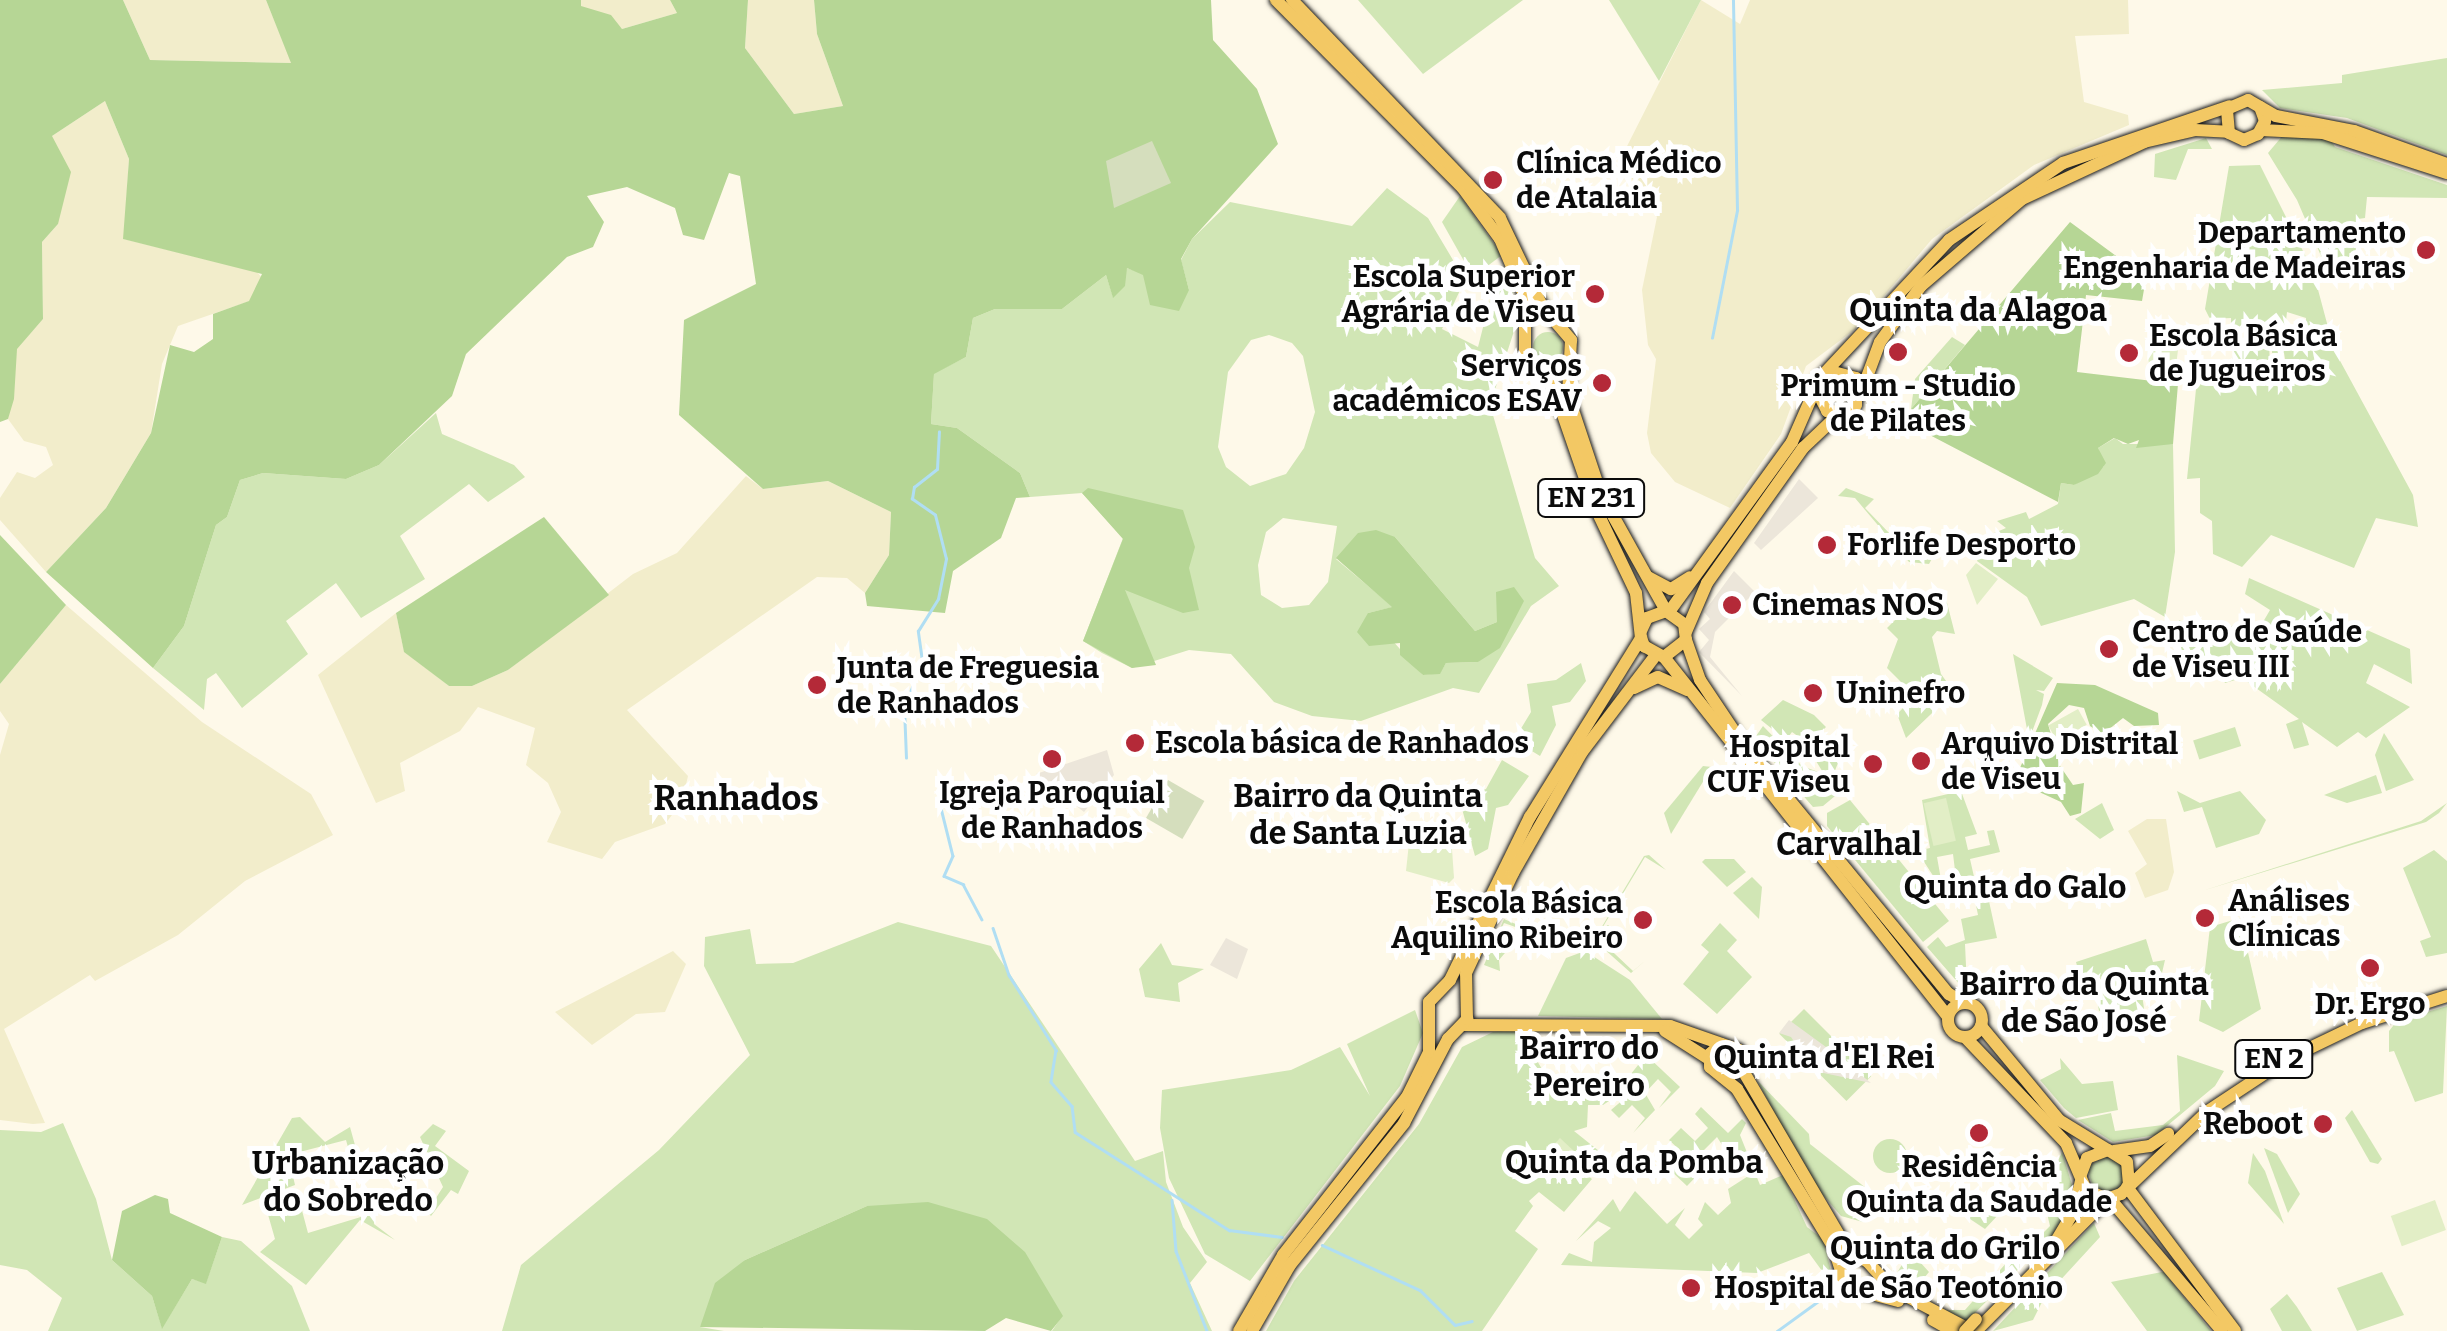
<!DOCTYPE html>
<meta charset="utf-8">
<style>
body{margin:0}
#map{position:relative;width:2447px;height:1331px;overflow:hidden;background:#fef9e9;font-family:Bitter,serif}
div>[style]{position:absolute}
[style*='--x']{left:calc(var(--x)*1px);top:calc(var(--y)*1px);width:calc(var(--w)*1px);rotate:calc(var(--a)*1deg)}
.farmland>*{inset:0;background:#f2edcb}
.green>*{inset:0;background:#d1e6b5;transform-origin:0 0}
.round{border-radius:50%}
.forest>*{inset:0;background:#b6d695}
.cemetery>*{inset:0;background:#d5debd;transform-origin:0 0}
.pitch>*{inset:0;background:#e2eec6;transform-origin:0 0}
.plaza>*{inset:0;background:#ece6da}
.stream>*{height:2.5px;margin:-1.25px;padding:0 1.25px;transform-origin:1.25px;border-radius:1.25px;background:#b0def3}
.roads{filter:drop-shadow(0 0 2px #1c1c1c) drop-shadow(0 0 2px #1c1c1c)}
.major>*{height:12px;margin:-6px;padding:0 6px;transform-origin:6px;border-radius:6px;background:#f3c864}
.major>.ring{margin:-6px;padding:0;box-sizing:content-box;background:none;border:12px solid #f3c864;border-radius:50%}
.bridges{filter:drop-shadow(0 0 2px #1c1c1c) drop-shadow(0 0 2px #1c1c1c)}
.major-bridge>*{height:12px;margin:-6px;padding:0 6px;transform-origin:6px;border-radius:6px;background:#f3c864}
.dots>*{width:28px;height:28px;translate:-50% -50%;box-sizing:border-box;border:5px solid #fff;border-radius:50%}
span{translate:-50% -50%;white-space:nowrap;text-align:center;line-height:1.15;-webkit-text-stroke:10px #fff;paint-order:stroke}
.shield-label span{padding:2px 8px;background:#fff;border:2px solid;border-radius:8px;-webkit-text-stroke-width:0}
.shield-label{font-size:28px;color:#0b0b0b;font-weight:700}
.poi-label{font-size:30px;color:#0b0b0b;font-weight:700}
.left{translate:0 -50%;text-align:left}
.right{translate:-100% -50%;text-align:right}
.neighbourhood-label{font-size:32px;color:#0b0b0b;font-weight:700}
.quarter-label{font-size:35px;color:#0b0b0b;font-weight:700}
</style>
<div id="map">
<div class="farmland">
<i style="clip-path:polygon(123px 0,266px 0,292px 63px,150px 60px)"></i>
<i style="clip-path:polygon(581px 0,670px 0,677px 13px,622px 29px,580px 6px)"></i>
<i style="clip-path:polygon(748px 0,814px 0,817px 34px,843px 106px,794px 114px,745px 48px)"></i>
<i style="clip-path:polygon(1701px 0,1740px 24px,1750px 0,2128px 0,2129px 34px,2075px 36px,2084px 102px,2128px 115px,2129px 125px,2034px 165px,1932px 239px,1858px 327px,1806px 366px,1781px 434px,1730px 508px,1675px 482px,1651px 453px,1647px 433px,1656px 359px,1648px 345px,1642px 290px,1657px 217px,1620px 160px)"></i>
<i style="clip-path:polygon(105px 101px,129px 159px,124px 239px,257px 272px,263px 279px,250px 301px,178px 326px,162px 364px,151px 433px,106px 508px,46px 572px,0 520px,0 498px,17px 472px,35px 478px,53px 465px,46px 447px,24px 441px,8px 419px,16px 349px,43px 319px,42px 242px,58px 224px,52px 136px)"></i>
<i style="clip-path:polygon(746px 476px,763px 489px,828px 481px,891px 512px,889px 555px,865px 593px,847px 578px,817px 577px,627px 710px,688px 776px,682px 802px,665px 824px,615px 842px,602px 859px,547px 842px,561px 812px,548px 783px,526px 765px,535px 728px,478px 707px,460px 731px,400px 763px,405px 791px,376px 803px,318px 675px,396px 613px,404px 651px,449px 686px,472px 686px,508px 670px,633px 574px,677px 553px)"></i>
<i style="clip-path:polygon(66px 605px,202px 722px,311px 794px,333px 835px,245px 881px,178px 935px,95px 981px,90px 975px,4px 1029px,45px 1123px,33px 1124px,0 1120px,0 755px,9px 724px,0 711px,0 684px)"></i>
<i style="clip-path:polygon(2147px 819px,2166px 819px,2174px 872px,2168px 890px,2145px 898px,2135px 873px,2147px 864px,2128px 831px)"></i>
<i style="clip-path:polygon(673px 951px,686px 964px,665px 1012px,636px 1014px,592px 1045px,555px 1012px)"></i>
</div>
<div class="green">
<i style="clip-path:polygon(1358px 0,1523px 0,1423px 74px)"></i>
<i style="clip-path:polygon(1609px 0,1701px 0,1659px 81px)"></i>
<i style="clip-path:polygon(2447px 58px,2447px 155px,2347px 118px,2280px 108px,2262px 90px,2342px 83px,2342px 75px)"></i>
<i style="clip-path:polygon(2284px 134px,2331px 140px,2335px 147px,2447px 185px,2447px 198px,2367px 197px,2365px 218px,2358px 219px,2359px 267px,2327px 270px,2297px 200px,2268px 153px)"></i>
<i style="clip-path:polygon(2206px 138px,2212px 149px,2188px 149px,2176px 180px,2154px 177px,2155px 154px)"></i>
<i style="clip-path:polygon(2260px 165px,2313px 271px,2328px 327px,2306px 327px,2306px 318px,2287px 312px,2285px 329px,2231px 330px,2231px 318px,2210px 319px,2205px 309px,2229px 166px)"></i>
<i style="clip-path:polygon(evenodd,1387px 188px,1428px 218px,1453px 260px,1449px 275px,1462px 286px,1442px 329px,1478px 347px,1491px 296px,1512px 281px,1515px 328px,1490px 405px,1535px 558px,1559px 586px,1531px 606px,1479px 693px,1453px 688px,1361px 721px,1312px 716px,1274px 702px,1231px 654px,1189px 650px,1132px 668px,1102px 653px,1083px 641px,1123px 538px,1082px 493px,1030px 497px,1020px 473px,957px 428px,931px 424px,934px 373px,966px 357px,973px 318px,995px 309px,1062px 309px,1106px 275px,1113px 297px,1127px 268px,1189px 290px,1181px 260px,1192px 239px,1230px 202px,1352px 226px,1387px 188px,1269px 335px,1292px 343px,1303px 356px,1315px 412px,1304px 448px,1286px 474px,1250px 486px,1226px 467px,1218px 447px,1228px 372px,1251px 340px,1269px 335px,1387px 188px,1283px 518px,1337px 526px,1328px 582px,1309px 605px,1282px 608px,1261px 595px,1258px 565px,1266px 532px,1283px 518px,1387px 188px,1395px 537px,1475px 631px,1497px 622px,1478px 662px,1446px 663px,1440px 673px,1423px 675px,1368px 613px,1393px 607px,1336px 559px,1395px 537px)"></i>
<i style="clip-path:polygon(1460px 196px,1502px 255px,1473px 277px,1442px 222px)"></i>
<i class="round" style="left:1533px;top:332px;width:30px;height:30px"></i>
<i style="clip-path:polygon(2272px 335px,2326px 335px,2413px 495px,2418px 527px,2376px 518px,2354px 568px,2271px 535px,2242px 567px,2213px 554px,2212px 521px,2200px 513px,2200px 478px,2187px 479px,2197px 379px,2230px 373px,2235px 343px,2269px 341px,2270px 366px,2286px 365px,2284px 353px,2272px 353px)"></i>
<i style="clip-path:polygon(1952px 337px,1965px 345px,1911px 409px,1915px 379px)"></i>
<i style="clip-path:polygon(436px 413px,442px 434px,514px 465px,525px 477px,488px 502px,469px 484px,400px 536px,425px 579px,361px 618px,336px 583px,286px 621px,308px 654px,242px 708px,216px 673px,207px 679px,204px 710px,153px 668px,184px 626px,216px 525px,227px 517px,240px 480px,263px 473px,346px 479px,379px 465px)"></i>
<i style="clip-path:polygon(2115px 438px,2123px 444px,2173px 444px,2175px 552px,2165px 617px,2134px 599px,2041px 626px,2027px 597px,1977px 561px,1987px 536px,2006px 528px,1997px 521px,2026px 512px,2029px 519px,2058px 504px,2061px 483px,2074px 485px,2104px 466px,2098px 448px)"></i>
<i style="clip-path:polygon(1846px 488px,1874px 499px,1865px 508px,1892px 536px,1900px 529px,1912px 541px,1923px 537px,1934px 555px,1929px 564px,1909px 562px,1855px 498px,1838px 496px)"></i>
<i style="clip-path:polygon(2249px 578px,2410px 649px,2412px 684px,2374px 664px,2366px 683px,2410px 707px,2366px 738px,2358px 732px,2337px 747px,2302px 722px,2309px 745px,2294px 749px,2286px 724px,2299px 719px,2242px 678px,2225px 683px,2214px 656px,2185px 662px,2176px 637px,2179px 620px,2213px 639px,2236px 623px,2263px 622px,2270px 610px,2245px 594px)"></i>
<i style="clip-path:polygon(1922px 592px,1945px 595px,1955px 634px,1937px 631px,1932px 637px,1941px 674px,1954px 692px,1906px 738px,1897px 714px,1906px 705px,1894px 708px,1910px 691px,1887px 668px,1898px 639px,1887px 628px,1899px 616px,1890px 607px)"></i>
<i style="clip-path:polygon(2013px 654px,2053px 678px,2044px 691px,2036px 690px,2044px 694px,2042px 705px,2029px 740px)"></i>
<i style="clip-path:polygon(1581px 663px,1586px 681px,1570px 702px,1552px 706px,1556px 725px,1540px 756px,1514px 740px,1531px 712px,1527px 684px,1556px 680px)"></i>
<i style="clip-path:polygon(1783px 700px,1814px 715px,1826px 727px,1819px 734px,1842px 753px,1834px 773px,1841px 791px,1823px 806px,1813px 807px,1754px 739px,1763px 726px,1802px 766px,1824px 774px,1808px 748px,1821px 743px,1815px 738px,1809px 744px,1792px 732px,1786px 740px,1761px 720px)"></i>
<i style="left:2235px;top:727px;width:20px;height:44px;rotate:72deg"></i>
<i style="clip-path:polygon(2384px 733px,2414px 780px,2386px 791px,2375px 755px)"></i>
<i style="clip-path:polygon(1502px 760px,1529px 776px,1508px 805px,1496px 808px,1488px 849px,1475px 856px,1459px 798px,1486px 789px)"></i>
<i style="clip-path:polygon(1703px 766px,1712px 767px,1671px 834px,1664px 813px)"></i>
<i style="clip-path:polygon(2376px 775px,2382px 793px,2347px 803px,2324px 795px)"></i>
<i style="clip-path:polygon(1961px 791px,1977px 834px,1965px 837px,1968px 850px,1990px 845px,1987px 831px,1994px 830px,2000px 852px,1970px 859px,1977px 890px,1973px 900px,1959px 903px,1953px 854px,1937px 857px,1943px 891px,1917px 851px,1930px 848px,1922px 800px)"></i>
<i style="clip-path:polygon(2177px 791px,2200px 803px,2240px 791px,2266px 820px,2259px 834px,2216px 848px,2202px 807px,2184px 812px)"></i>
<i style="clip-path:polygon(1850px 800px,1949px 921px,1923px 942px,1827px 826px,1827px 813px)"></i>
<i style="clip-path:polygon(2102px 803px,2114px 830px,2100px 839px,2075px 819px)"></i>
<i style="clip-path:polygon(2447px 803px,2439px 813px,2426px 822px,2202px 891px,2421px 821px)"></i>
<i style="clip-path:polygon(2434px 850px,2447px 861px,2447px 953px,2426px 957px,2420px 941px,2431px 937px,2403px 868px)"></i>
<i style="clip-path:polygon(1649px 855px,1666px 870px,1645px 857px,1601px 930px,1608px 925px,1620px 936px,1612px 945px,1597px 937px,1633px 971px,1646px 960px,1631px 973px,1594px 940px,1644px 856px)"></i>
<i style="clip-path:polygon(1705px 859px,1734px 859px,1746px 872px,1727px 887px,1702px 862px)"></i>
<i style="clip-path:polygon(1752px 877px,1762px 887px,1759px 919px,1733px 893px)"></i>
<i style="clip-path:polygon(1987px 892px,1997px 938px,1965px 944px,1967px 987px,1979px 990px,1967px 993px,1927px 947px,1938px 937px,1946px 947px,1965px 940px,1961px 919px,1978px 915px,1976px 905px)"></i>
<i style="clip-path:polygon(2240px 918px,2261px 1009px,2223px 1032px,2199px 1021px,2210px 927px)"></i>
<i style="clip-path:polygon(1504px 919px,1553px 940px,1556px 953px,1545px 953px,1546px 938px,1504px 923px,1496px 940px,1510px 947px,1499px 960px,1500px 971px,1484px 965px)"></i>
<i style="clip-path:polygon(898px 922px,991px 946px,1135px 1161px,1163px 1151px,1166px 1182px,1183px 1227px,1207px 1262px,1190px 1283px,1212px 1331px,1052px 1331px,1062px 1316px,867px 1206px,745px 1260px,700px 1327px,724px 1331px,502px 1331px,521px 1265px,659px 1150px,750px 1055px,704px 966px,705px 937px,750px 929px,756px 964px,793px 963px)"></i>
<i style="clip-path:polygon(1720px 923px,1737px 940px,1727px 951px,1752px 977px,1717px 1014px,1683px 984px,1709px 952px,1701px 945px)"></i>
<i style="clip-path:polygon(2146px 939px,2153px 962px,2165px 960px,2162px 973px,2139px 972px,2145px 1016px,2122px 1021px,2119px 1007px,2099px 1011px,2093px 977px,2081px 980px,2076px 962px)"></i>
<i style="clip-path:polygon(1161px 943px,1172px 965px,1204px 969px,1178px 983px,1180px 1002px,1145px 997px,1139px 969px)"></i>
<i style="clip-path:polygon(1585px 951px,1630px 980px,1662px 1019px,1538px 1016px,1566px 958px)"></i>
<i style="clip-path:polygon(2447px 1006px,2443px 1093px,2415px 1102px,2394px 1051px,2389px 1052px,2389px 1031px,2397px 1021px)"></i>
<i style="left:1804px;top:1009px;width:95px;height:35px;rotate:45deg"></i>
<i style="clip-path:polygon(1415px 1010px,1423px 1033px,1400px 1086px,1250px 1281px,1205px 1254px,1169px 1178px,1160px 1128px,1162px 1090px,1291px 1070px,1340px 1047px,1370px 1096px,1347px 1044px)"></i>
<i style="clip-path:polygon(1519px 1029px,1559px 1099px,1623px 1084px,1646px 1055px,1680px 1087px,1659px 1108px,1671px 1092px,1658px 1079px,1645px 1093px,1655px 1110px,1633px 1133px,1645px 1118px,1632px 1105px,1619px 1118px,1611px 1110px,1625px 1098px,1621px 1093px,1603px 1105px,1588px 1105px,1587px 1127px,1574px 1131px,1599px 1151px,1579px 1168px,1592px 1179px,1564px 1212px,1539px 1192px,1529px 1201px,1533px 1206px,1515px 1231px,1538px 1249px,1482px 1331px,1266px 1331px,1294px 1281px,1419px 1124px,1462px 1047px,1493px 1032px)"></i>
<i style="clip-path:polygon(2177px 1055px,2224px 1071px,2215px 1086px,2156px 1135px,2113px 1142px,2078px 1120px,2111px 1113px,2115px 1131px,2163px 1125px,2180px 1111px)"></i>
<i style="clip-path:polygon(2060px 1058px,2082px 1084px,2113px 1081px,2118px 1110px,2076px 1118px,2064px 1108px,2040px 1080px,2061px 1069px)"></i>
<i style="clip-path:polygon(1757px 1080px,1809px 1134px,1810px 1144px,1880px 1199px,1863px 1222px,1841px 1216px,1811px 1181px)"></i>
<i style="clip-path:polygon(1701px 1107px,1728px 1133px,1742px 1119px,1746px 1123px,1740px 1135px,1760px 1185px,1783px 1175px,1807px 1227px,1823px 1239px,1831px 1271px,1825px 1275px,1809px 1253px,1757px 1273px,1561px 1265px,1569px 1253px,1592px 1262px,1594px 1242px,1611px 1228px,1598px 1221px,1576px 1241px,1613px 1199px,1620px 1212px,1635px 1191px,1667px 1224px,1685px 1208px,1675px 1225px,1689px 1239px,1703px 1225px,1698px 1219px,1705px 1202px,1718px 1215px,1731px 1203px,1728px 1189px,1753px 1173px,1740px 1160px,1735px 1165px,1717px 1137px,1704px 1150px,1717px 1163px,1711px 1161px,1687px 1186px,1669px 1169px,1683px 1153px,1669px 1140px,1681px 1128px,1695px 1141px,1708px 1128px,1695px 1114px)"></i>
<i style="clip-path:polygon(2352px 1110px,2382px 1159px,2378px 1164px,2370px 1162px,2345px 1118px)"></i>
<i style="clip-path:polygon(300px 1117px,325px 1142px,350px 1127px,361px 1167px,354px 1169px,346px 1140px,288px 1155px,295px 1185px,242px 1205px,292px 1118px)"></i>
<i style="clip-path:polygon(63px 1123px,96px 1199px,112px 1260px,152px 1296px,162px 1328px,192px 1279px,206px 1283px,222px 1237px,241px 1241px,292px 1286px,310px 1331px,48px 1331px,62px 1298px,27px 1270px,0 1265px,0 1130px,41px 1132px)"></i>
<i style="clip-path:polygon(433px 1124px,446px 1131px,435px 1146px,469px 1171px,458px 1194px,451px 1190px,431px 1216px,427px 1212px,443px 1187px,420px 1137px)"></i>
<i class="round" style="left:1873px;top:1139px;width:34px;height:34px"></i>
<i style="clip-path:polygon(2264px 1148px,2277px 1154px,2300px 1194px,2288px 1213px)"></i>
<i style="clip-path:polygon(2062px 1152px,2073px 1188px,2058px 1229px,1966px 1322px,1942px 1310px,1965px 1310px,2029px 1237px,2036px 1240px,2050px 1226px,2045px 1205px,2055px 1194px,2052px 1174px)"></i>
<i style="clip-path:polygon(2253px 1153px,2265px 1171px,2284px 1224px,2248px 1183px)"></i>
<i style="clip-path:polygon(2108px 1154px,2124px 1165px,2123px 1185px,2113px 1193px,2094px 1191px,2087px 1167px)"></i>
<i style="clip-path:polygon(1967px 1190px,1981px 1212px,1998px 1215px,1985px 1229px,1952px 1207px)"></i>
<i style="clip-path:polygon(300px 1203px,308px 1233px,374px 1213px,374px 1224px,395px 1240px,360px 1220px,306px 1285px,260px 1252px,275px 1239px,267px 1211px)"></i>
<i style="clip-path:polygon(2094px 1223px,2100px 1237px,2044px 1298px,2033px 1320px,1993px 1331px)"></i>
<i style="clip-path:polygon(1910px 1251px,1929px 1272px,1924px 1278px,1931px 1289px,1897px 1273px)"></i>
<i style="clip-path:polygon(2167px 1271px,2167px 1276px,2211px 1331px,2147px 1331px,2111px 1282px)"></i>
<i style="clip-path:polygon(2382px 1272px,2404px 1315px,2357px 1331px,2337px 1288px)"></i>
<i style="clip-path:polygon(2287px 1294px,2297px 1307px,2312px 1331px,2282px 1331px,2270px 1309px)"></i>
</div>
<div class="forest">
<i style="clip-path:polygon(0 0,123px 0,150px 60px,291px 63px,266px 0,581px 0,581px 6px,611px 15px,622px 29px,677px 13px,670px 0,748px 0,745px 48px,794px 114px,843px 106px,817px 34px,814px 0,1211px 0,1213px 40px,1257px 89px,1278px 144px,1192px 239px,1181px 259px,1189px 290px,1179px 311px,1150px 305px,1143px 275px,1127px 268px,1125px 286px,1113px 298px,1106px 275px,1062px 309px,995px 309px,973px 318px,966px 357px,934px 374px,931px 424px,957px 428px,1020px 473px,1030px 497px,1016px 498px,1001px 538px,953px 571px,945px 613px,867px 606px,865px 593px,889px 555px,891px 512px,828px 481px,763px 489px,679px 415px,684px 320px,756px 284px,740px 176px,729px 173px,704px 240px,683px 235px,675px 208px,627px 187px,587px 196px,604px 222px,593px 247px,567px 257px,466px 354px,452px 396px,379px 465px,346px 479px,263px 473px,240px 480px,227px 517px,216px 525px,184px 626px,153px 668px,46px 572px,106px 508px,151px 433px,170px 345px,194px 352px,213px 339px,213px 314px,249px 301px,262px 274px,123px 239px,129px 159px,105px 101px,52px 136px,71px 172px,58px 224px,42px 242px,43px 319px,17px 349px,14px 399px,8px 419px,0 422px)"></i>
<i style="clip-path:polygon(2070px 222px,2146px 278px,2142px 301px,2086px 295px,2077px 372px,2178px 384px,2173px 444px,2136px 448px,2139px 440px,2128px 444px,2114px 438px,2098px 448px,2106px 463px,2098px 474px,2074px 485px,2061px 483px,2058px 502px,1924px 432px,1911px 409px)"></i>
<i style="clip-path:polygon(1088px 488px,1183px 510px,1195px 547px,1189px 568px,1199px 610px,1183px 613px,1125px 590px,1156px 665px,1132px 668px,1083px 641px,1123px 539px,1082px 493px)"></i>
<i style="clip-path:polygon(544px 517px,609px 595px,508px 670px,472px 686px,449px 686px,404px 652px,396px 613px)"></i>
<i style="clip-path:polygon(1376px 530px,1395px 537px,1475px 631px,1497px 622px,1496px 592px,1514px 587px,1524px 601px,1500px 648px,1478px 662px,1446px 663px,1440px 674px,1423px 675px,1400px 655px,1400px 643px,1369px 646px,1357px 632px,1368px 613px,1392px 607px,1336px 558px,1358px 533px)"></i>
<i style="clip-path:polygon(0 535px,66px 605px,0 684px)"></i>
<i style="clip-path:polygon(2057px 683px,2095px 685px,2158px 713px,2159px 725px,2134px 726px,2123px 718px,2103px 734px,2090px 726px,2084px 708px,2069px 705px,2048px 724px,2060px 766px,2073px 785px,2084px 783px,2081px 813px,2070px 816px,2061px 802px,2037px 791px,2058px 786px,2055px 777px,2016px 777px)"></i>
<i style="clip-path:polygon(155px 1195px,168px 1199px,170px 1213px,222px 1237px,206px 1284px,192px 1279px,162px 1329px,152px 1296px,112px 1260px,122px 1211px)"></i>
<i style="clip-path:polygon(928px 1202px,987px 1219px,1025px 1252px,1063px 1316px,1051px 1331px,1006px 1318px,985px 1331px,700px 1327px,715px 1283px,745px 1260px,867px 1206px)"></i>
</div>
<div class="cemetery">
<i style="clip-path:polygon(1152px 141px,1171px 183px,1114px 208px,1106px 161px)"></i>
<i style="left:1168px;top:780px;width:42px;height:44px;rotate:30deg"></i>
</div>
<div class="pitch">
<i style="clip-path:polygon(2158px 330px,2180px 334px,2175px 374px,2150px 371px,2146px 342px,2157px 340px)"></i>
<i style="clip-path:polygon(1976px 563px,1998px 579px,1977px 605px,1966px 575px)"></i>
<i style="left:2078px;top:709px;width:18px;height:34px;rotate:61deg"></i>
<i style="left:1946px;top:798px;width:44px;height:23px;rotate:77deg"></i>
<i style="clip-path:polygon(1409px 843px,1452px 849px,1454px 878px,1449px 883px,1406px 871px)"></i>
<i style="left:2130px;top:969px;width:21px;height:38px;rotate:76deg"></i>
<i style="left:1560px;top:1138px;width:19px;height:38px;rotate:43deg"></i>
<i style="left:2435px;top:1200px;width:32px;height:47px;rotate:70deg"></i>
</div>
<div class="plaza">
<i style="clip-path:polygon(1799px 479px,1818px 498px,1761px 550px,1754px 543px)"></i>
<i style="clip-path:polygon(1734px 571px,1755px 592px,1715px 632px,1710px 657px,1742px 696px,1699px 652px,1709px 640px,1699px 629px,1710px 619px,1704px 612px)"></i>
<i style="clip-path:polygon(1107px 750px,1114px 775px,1084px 812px,1036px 774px)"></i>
<i style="clip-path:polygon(1226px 938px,1248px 949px,1237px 979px,1210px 965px)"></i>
<i style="clip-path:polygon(1789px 1020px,1837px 1055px,1841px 1047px,1843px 1060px,1871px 1083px,1814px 1071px,1791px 1037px,1779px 1033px)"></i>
</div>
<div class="stream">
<i style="--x:1712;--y:338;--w:130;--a:-78.9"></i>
<i style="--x:1737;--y:210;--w:210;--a:-91.1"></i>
<i style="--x:906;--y:758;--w:50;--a:-92.3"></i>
<i style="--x:904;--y:708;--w:50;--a:-69"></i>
<i style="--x:922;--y:661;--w:30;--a:-98"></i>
<i style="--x:918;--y:631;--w:38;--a:-58"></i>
<i style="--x:938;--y:599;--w:41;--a:-78.7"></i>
<i style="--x:946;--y:559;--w:45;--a:-104"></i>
<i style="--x:935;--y:515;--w:28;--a:-145"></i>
<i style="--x:912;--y:499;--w:12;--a:-81"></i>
<i style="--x:914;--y:487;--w:29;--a:-38"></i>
<i style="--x:937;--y:469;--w:37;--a:-87"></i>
<i style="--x:941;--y:808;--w:49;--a:76"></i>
<i style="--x:953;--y:856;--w:22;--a:114"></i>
<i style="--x:944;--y:876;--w:21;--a:23"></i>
<i style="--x:963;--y:884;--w:40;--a:62"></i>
<i style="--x:993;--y:928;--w:50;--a:71.2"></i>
<i style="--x:1009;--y:975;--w:89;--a:57.9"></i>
<i style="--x:1056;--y:1050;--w:32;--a:99"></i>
<i style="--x:1051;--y:1082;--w:32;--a:49"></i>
<i style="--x:1072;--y:1106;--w:26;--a:83"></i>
<i style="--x:1075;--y:1132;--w:183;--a:32.5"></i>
<i style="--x:1229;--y:1230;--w:53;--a:7.5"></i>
<i style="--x:1172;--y:1200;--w:51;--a:85.5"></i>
<i style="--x:1176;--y:1251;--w:86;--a:68.8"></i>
<i style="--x:1322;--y:1245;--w:108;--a:24.7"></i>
<i style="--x:1420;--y:1290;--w:49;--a:45"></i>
<i style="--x:1455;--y:1325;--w:17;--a:-13"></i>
<i style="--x:1777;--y:1331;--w:54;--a:-36"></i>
</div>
<div class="roads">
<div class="major">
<i style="--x:1276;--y:0;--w:264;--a:45.2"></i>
<i style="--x:1462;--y:187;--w:64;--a:53.8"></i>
<i style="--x:1500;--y:239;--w:63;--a:66.7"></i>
<i style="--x:1525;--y:297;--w:57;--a:90"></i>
<i style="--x:1525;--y:354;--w:43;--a:48.8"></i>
<i style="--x:1553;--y:386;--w:128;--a:70.9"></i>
<i style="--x:1595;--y:507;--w:95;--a:64.5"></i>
<i style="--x:1636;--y:593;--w:45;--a:83.7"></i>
<i style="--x:1641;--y:638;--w:9;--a:69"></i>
<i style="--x:1644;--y:646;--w:23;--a:29"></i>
<i style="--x:1664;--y:657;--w:28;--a:-38"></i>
<i style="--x:1686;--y:640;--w:16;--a:-97"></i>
<i style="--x:1684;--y:624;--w:22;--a:-144"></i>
<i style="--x:1666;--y:611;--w:20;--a:160"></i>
<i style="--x:1647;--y:618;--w:14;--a:115"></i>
<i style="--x:1292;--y:0;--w:301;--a:46.3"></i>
<i style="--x:1500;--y:218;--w:98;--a:64.5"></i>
<i style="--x:1542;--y:306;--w:45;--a:49.5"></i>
<i style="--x:1571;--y:340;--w:55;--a:93.1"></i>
<i style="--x:1568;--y:395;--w:104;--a:71.6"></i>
<i style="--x:1601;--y:494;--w:134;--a:60.9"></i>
<i style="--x:2260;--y:107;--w:15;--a:70"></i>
<i style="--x:2265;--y:121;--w:15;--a:118"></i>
<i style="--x:2258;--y:134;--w:15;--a:157"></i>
<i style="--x:2244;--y:140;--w:17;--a:-155"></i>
<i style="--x:2229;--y:133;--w:24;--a:-95"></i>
<i style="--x:2227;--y:109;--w:23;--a:-23"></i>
<i style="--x:2248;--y:100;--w:32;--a:30"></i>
<i style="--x:2276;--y:116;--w:79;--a:10.9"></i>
<i style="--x:2354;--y:131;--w:99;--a:19.5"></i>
<i style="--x:2261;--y:130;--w:62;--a:2.8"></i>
<i style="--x:2323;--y:133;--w:130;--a:17.9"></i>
<i style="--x:1816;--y:389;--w:25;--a:63"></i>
<i style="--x:1827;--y:411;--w:19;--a:3"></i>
<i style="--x:1846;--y:412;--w:12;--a:-35"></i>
<i style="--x:1856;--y:405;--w:27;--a:-90"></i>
<i style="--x:1856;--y:378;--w:28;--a:-165"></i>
<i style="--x:1861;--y:393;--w:54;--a:-69.6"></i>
<i style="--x:1880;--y:342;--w:69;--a:-53.8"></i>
<i style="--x:1921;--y:286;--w:133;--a:-40.7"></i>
<i style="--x:2022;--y:199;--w:135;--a:-25"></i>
<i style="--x:2144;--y:142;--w:52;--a:-13.2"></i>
<i style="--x:2195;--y:130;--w:33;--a:3"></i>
<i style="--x:1648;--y:577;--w:26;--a:28"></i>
<i style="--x:1671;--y:589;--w:22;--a:-32"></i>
<i style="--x:1669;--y:612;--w:210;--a:-54.1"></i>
<i style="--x:1792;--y:442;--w:70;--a:-66.4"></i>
<i style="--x:1820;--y:378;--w:189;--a:-46.9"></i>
<i style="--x:1949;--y:240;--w:138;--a:-34"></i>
<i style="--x:2063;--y:163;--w:176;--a:-18.8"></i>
<i style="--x:1686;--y:632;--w:53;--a:-66.8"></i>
<i style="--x:1707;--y:583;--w:166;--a:-54.6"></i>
<i style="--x:1803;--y:448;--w:50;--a:-43.4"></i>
<i style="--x:1686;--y:640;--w:42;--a:70.7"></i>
<i style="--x:1700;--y:680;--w:72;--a:56.3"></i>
<i style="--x:1740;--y:740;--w:329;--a:50.6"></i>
<i style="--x:1949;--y:994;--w:17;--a:31"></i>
<i style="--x:1664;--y:657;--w:458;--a:51.7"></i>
<i style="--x:1634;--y:688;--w:26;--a:-25"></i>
<i style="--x:1658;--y:677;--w:32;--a:24"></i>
<i class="ring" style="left:1948px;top:1003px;width:22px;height:22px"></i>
<i style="--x:1463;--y:1025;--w:207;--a:0.3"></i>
<i style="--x:1670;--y:1026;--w:73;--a:19.2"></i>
<i style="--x:1739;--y:1050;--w:19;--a:81"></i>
<i style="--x:1742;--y:1069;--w:20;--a:153"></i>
<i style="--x:1981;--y:1026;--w:122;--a:50.3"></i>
<i style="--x:2059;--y:1120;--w:57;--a:31.5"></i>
<i style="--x:1665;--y:1031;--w:52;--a:32.5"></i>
<i style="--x:1966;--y:1038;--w:145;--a:46.4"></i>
<i style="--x:2066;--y:1143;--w:51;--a:66.9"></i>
<i style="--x:2086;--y:1190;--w:23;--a:23"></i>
<i style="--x:2107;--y:1199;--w:15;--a:-20"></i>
<i style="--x:2121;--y:1194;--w:120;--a:-43.7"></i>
<i style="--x:2208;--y:1111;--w:92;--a:-33.5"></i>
<i style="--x:2285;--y:1060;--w:85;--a:-25.7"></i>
<i style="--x:2362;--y:1023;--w:89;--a:-17.6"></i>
<i style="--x:1721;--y:1044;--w:15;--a:138"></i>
<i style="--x:1710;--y:1054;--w:13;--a:90"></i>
<i style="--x:1710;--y:1067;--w:35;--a:39"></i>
<i style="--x:1737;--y:1089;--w:184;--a:58.6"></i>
<i style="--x:1833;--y:1246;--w:23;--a:72"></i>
<i style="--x:1742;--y:1069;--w:212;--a:59.7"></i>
<i style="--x:1849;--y:1252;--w:20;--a:27"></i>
<i style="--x:1867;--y:1261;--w:36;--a:48"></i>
<i style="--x:1891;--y:1288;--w:81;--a:27.8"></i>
<i style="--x:2114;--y:1151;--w:36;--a:-8"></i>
<i style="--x:2150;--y:1146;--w:22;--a:-34"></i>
<i style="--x:2081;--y:1174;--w:17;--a:-69"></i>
<i style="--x:2087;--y:1158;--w:22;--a:-21"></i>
<i style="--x:2108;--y:1150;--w:22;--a:32"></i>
<i style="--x:2127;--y:1162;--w:21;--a:85"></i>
<i style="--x:2127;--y:1187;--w:180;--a:53.1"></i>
<i style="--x:2110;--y:1199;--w:173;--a:49.7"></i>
<i style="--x:2056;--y:1241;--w:33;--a:-59"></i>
<i style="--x:2073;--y:1213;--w:32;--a:-76"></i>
<i style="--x:1844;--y:1262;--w:14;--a:111"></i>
<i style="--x:1839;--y:1275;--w:13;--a:63"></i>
<i style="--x:1845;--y:1287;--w:55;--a:14.8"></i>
<i style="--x:1933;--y:1320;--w:23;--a:29"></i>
<i style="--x:1239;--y:1331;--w:88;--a:-59.9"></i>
<i style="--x:1283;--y:1255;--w:201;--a:-51.9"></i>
<i style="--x:1407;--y:1097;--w:50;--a:-63.9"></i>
<i style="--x:1429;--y:1052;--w:50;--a:-90"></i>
<i style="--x:1429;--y:1002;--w:30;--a:-46"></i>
<i style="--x:1450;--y:980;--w:182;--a:-63.9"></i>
<i style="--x:1530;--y:817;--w:211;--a:-58.2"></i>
<i style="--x:1252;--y:1331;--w:76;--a:-60.1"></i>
<i style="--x:1290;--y:1265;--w:182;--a:-51.2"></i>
<i style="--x:1404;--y:1123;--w:95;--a:-62.4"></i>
<i style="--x:1448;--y:1039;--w:28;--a:-46"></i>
<i style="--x:1467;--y:1019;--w:46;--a:-91.2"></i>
<i style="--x:1466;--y:973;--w:110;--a:-64.8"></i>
<i style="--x:1513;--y:873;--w:139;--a:-60.3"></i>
<i style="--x:1582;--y:752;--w:122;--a:-52.7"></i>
<i style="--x:1976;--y:1331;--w:186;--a:-45.2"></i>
</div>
</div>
<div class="bridges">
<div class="major-bridge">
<i style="--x:1965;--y:1331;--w:16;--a:-47"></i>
</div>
</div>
<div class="dots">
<i style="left:1493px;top:180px;background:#b42938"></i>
<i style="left:2426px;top:250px;background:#b42938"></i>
<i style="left:1595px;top:294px;background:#b42938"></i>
<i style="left:1898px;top:352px;background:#b42938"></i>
<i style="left:2129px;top:353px;background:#b42938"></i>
<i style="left:1602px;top:383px;background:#b42938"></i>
<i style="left:1827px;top:545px;background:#b42938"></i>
<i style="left:1732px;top:605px;background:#b42938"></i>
<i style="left:2109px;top:649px;background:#b42938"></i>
<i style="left:817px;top:685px;background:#b42938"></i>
<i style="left:1813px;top:693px;background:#b42938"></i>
<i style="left:1135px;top:743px;background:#b42938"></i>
<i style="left:1052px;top:759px;background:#b42938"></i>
<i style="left:1921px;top:761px;background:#b42938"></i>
<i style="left:1873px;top:764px;background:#b42938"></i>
<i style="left:2205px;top:918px;background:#b42938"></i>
<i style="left:1643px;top:920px;background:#b42938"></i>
<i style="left:2370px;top:968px;background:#b42938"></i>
<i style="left:2323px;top:1124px;background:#b42938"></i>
<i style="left:1979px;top:1133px;background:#b42938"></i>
<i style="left:1691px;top:1288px;background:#b42938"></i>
</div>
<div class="shield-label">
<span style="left:1591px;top:498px">EN 231</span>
<span style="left:2274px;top:1059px">EN 2</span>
</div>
<div class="poi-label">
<span class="left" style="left:1516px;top:180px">Clínica Médico<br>de Atalaia</span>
<span class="right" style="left:2406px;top:250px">Departamento<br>Engenharia de Madeiras</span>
<span class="right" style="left:1575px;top:294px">Escola Superior<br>Agrária de Viseu</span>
<span class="left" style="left:2149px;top:353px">Escola Básica<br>de Jugueiros</span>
<span class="right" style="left:1582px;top:383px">Serviços<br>académicos ESAV</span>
<span style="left:1898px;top:403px">Primum - Studio<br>de Pilates</span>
<span class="left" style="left:1847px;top:545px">Forlife Desporto</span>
<span class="left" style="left:1752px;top:605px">Cinemas NOS</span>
<span class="left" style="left:2132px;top:649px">Centro de Saúde<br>de Viseu III</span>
<span class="left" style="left:837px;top:685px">Junta de Freguesia<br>de Ranhados</span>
<span class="left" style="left:1836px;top:693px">Uninefro</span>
<span class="left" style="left:1155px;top:743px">Escola básica de Ranhados</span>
<span class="left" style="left:1941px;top:761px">Arquivo Distrital<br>de Viseu</span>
<span class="right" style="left:1850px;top:764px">Hospital<br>CUF Viseu</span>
<span style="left:1052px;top:810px">Igreja Paroquial<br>de Ranhados</span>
<span class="left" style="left:2228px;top:918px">Análises<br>Clínicas</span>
<span class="right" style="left:1623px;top:920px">Escola Básica<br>Aquilino Ribeiro</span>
<span style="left:2370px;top:1004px">Dr. Ergo</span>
<span class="right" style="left:2303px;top:1124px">Reboot</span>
<span style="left:1979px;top:1184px">Residência<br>Quinta da Saudade</span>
<span class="left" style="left:1714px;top:1288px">Hospital de São Teotónio</span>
</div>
<div class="neighbourhood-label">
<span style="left:1978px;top:310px">Quinta da Alagoa</span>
<span style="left:1358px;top:815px">Bairro da Quinta<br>de Santa Luzia</span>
<span style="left:1849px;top:844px">Carvalhal</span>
<span style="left:2015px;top:887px">Quinta do Galo</span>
<span style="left:2084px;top:1003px">Bairro da Quinta<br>de São José</span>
<span style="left:1589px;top:1067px">Bairro do<br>Pereiro</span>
<span style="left:1824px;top:1057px">Quinta d'El Rei</span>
<span style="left:1634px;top:1162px">Quinta da Pomba</span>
<span style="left:348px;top:1182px">Urbanização<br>do Sobredo</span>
<span style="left:1945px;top:1248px">Quinta do Grilo</span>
</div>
<div class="quarter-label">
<span style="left:736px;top:798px">Ranhados</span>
</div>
</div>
